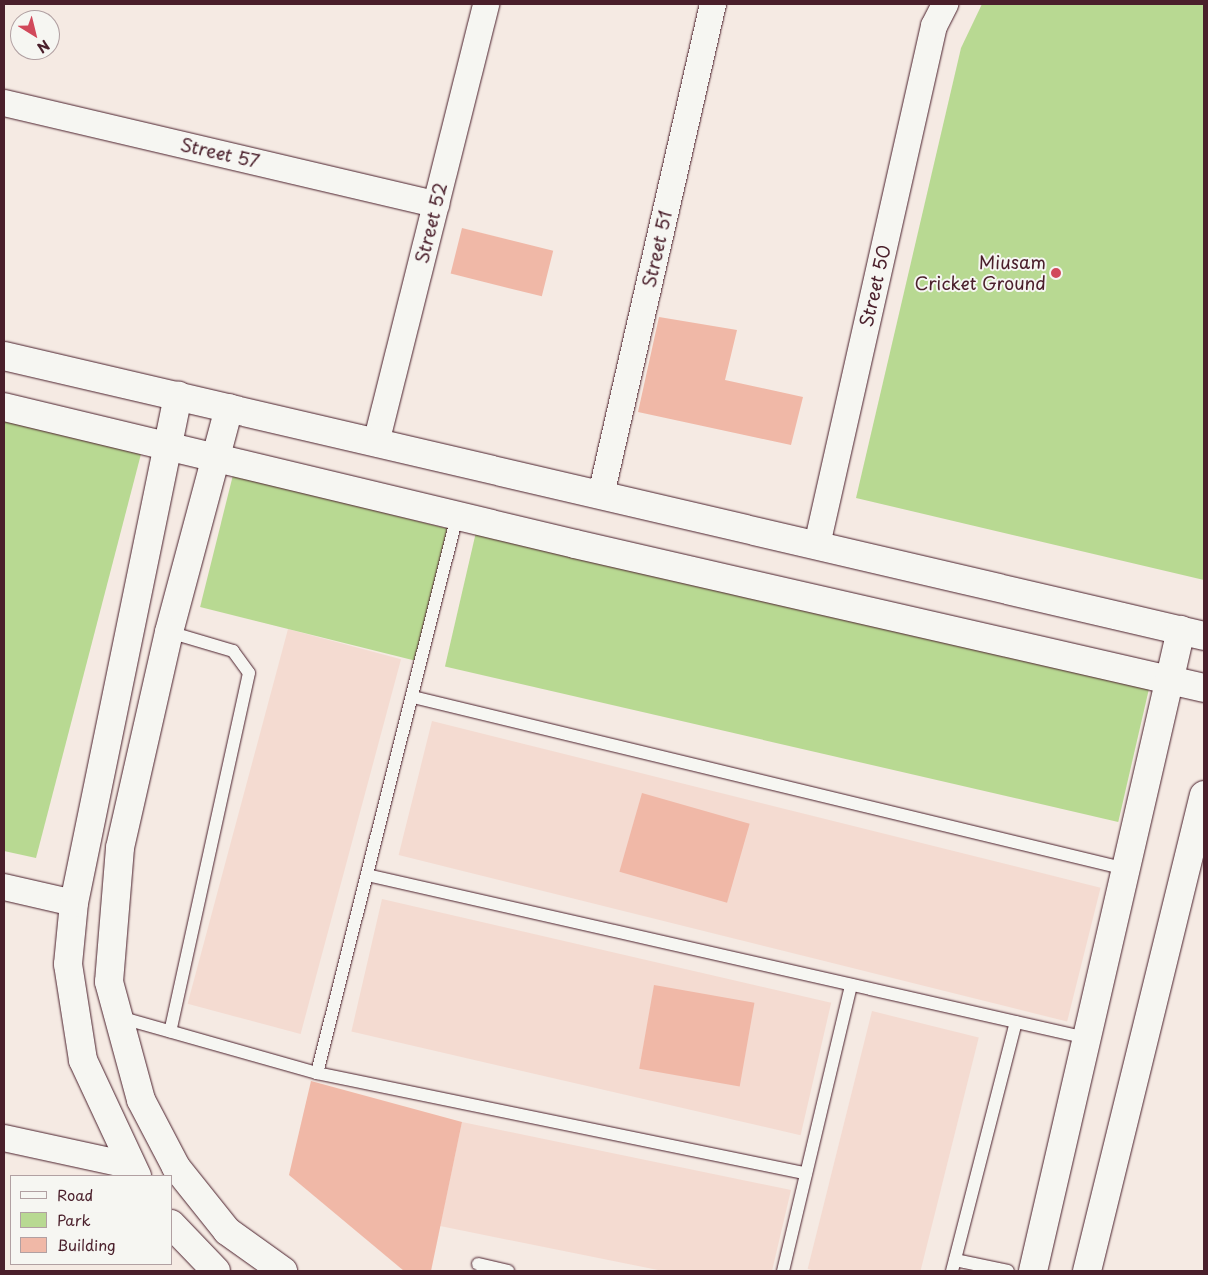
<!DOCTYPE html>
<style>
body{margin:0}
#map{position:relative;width:1208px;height:1275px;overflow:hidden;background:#f5eae3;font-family:"Playpen Sans",sans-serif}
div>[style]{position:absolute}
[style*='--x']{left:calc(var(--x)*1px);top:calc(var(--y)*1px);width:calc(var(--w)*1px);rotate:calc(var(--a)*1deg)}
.built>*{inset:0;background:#f4dbd1;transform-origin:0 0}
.green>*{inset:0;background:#b8d992;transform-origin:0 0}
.building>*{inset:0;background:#f0b8a7;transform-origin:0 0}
.roads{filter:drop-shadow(0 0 1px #4a1f2b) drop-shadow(0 0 1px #4a1f2b)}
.lane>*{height:12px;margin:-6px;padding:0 6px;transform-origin:6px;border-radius:6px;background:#f6f6f2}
.street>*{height:26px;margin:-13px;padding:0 13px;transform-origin:13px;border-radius:13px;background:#f6f6f2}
.secondary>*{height:28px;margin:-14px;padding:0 14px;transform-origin:14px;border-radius:14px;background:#f6f6f2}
.dots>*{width:14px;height:14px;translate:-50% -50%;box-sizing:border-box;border:2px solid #f6f6f2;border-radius:50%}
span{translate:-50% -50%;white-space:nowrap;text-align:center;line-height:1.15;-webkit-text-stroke:4px #f6f6f2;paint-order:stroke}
.street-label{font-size:18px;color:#4a1f2b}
.poi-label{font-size:18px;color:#4a1f2b}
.right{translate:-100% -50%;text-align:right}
.frame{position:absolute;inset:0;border:5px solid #4a1f2b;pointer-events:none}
.legend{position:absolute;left:10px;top:1175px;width:162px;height:90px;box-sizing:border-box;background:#f6f6f2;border:1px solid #b1a0a2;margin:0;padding:6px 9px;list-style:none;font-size:15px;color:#4a1f2b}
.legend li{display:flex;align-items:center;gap:10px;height:25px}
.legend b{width:25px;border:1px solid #b1a0a2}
.north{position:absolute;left:10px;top:10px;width:50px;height:50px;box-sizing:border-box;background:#f6f6f2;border:1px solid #b1a0a2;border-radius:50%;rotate:144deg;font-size:14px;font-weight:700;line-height:20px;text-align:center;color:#4a1f2b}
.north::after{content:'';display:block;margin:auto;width:18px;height:22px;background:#d1495b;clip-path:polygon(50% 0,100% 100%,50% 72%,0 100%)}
</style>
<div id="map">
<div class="built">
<i style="left:288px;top:629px;width:117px;height:388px;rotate:15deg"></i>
<i style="left:432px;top:721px;width:689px;height:138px;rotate:14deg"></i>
<i style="left:382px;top:899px;width:461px;height:136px;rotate:13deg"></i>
<i style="left:872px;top:1011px;width:110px;height:266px;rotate:14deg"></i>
<i style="clip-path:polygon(462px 1122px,791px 1190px,772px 1271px,663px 1271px,440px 1226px)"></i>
</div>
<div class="green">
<i style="clip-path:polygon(982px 4px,1204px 4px,1204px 580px,856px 498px,961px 48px)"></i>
<i style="clip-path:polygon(4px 421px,141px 454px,36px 858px,4px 851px)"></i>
<i style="left:233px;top:475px;width:221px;height:136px;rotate:14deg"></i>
<i style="left:476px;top:532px;width:691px;height:138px;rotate:13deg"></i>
</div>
<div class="building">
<i style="left:462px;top:228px;width:94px;height:47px;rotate:14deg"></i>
<i style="clip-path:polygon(659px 317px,737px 330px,725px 380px,803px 397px,791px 445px,638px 412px)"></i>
<i style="left:642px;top:793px;width:112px;height:82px;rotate:16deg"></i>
<i style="left:654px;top:985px;width:102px;height:85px;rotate:10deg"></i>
<i style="clip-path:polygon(311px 1081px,462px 1122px,431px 1271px,404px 1271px,289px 1175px)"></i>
</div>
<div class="roads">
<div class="lane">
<i style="--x:169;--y:632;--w:67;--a:16.5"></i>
<i style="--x:233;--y:651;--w:27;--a:54"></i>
<i style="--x:249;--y:673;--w:367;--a:102.4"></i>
<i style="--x:413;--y:697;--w:733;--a:13.56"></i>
<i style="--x:367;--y:875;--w:738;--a:12.76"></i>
<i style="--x:119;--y:1017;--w:206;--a:15.8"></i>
<i style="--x:317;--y:1073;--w:499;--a:11.6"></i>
<i style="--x:317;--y:1073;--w:574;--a:-75.89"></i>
<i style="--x:955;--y:1260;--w:54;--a:11.7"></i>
<i style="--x:478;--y:1264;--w:31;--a:13"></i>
<i style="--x:783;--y:1271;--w:294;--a:-76.6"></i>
<i style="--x:952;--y:1271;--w:257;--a:-75.6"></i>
</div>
<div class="street">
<i style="--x:4;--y:103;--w:444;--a:13.2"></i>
<i style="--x:376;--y:443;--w:453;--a:-75.9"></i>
<i style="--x:601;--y:495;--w:504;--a:-77.15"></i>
<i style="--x:817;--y:545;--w:532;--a:-77.3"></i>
<i style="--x:934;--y:26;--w:25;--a:-63"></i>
<i style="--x:4;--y:887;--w:72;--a:12.9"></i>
<i style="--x:4;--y:1138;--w:127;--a:12.3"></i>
</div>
<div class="secondary">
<i style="--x:4;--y:356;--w:1232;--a:13.13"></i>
<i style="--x:4;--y:407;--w:587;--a:13.49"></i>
<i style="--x:575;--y:544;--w:645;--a:12.89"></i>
<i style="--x:229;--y:408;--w:232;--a:105"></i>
<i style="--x:169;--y:632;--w:221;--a:102.8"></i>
<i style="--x:120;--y:848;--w:134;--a:94.7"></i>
<i style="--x:109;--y:982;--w:122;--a:74.8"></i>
<i style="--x:141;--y:1100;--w:76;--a:62.4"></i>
<i style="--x:176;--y:1167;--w:82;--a:51.4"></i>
<i style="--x:227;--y:1231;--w:69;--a:35.5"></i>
<i style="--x:137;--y:1176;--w:128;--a:-115"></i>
<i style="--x:83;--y:1060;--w:97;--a:-98.9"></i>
<i style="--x:68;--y:964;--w:61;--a:-84.4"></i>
<i style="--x:74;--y:903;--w:518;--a:-78.41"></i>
<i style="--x:171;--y:1224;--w:65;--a:46.2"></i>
<i style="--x:1033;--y:1271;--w:658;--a:-77"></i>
<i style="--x:1087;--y:1271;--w:490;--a:-76.2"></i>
</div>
</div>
<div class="dots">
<i style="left:1056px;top:273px;background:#d1495b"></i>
</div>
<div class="street-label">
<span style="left:220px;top:153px;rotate:13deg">Street 57</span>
<span style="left:431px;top:223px;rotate:-76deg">Street 52</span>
<span style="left:657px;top:249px;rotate:-77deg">Street 51</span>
<span style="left:875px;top:286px;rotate:-77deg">Street 50</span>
</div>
<div class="poi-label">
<span class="right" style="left:1046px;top:273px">Miusam<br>Cricket Ground</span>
</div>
<div class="frame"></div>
<ul class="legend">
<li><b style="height:6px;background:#f6f6f2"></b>Road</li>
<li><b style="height:14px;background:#b8d992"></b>Park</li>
<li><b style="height:14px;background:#f0b8a7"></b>Building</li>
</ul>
<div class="north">N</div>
</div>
